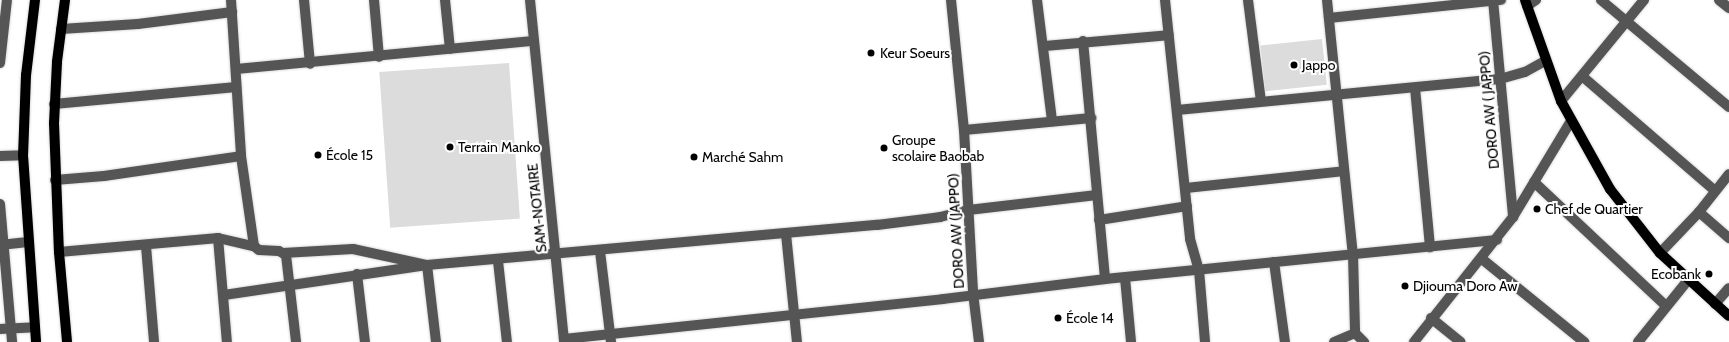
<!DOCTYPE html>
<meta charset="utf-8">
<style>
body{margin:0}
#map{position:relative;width:1729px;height:342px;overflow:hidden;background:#fff;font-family:Cabin,sans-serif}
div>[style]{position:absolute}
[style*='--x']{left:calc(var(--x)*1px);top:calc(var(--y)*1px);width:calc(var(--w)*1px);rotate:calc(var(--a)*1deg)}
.green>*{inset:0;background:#dcdcdc;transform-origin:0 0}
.roads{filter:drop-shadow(0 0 1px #dbdbdb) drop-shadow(0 0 1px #dbdbdb)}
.minor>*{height:10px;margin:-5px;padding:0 5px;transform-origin:5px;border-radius:5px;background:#555}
.major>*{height:10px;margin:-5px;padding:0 5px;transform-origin:5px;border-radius:5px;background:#000}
.dots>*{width:11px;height:11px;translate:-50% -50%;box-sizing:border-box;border:2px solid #fff;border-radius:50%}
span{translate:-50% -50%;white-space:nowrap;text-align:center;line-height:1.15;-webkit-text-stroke:4px #fff;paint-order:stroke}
.poi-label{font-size:14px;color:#000}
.left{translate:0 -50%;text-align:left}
.right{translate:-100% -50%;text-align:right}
.street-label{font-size:14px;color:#000}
</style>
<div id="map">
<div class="green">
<i style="left:1322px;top:39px;width:46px;height:62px;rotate:84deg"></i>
<i style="left:509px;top:63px;width:156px;height:130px;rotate:86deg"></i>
</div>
<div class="roads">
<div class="minor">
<i style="--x:231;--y:0;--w:156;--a:86.3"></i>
<i style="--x:241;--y:156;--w:91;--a:81.8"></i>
<i style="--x:254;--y:246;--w:6;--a:39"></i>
<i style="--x:259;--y:250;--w:20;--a:3"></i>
<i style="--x:279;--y:251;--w:8;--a:30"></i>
<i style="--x:286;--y:255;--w:88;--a:83.4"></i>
<i style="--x:304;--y:0;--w:64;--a:84.6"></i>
<i style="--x:374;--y:0;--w:57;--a:85"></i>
<i style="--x:445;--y:0;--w:49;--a:84.2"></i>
<i style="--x:530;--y:0;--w:344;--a:84.3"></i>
<i style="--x:951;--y:0;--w:131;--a:84.3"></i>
<i style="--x:964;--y:130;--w:163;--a:86.8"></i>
<i style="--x:973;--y:293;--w:49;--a:83"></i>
<i style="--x:1037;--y:0;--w:122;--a:82.9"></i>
<i style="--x:1165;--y:0;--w:240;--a:84"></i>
<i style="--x:1190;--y:239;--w:32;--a:74"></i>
<i style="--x:1199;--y:270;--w:72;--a:85.2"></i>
<i style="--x:1248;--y:0;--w:102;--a:82.7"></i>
<i style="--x:1327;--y:0;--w:255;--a:84.2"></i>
<i style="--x:1353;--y:254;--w:79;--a:88.5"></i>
<i style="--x:1355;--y:333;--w:13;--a:45"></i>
<i style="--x:1493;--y:0;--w:218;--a:84.7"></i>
<i style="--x:1601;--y:0;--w:167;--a:39.9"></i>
<i style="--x:1719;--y:0;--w:13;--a:39"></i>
<i style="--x:1527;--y:6;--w:11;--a:-34"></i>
<i style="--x:1329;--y:18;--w:173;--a:-6"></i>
<i style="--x:61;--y:29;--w:77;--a:-3.7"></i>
<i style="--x:138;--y:24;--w:95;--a:-7.3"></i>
<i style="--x:1083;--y:41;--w:239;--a:84.7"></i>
<i style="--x:1044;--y:46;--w:125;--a:-5"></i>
<i style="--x:0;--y:63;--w:63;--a:-83.7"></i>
<i style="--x:236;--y:69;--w:299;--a:-5.4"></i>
<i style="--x:1582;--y:76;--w:176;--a:40.8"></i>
<i style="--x:1415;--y:88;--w:160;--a:84.6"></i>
<i style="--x:1561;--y:101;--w:131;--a:-50.6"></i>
<i style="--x:54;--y:104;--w:183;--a:-5.3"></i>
<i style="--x:1177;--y:110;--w:324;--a:-5.5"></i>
<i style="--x:1500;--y:79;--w:26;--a:-16"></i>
<i style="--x:1525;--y:72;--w:23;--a:-29"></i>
<i style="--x:964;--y:130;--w:128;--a:-5.4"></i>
<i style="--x:0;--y:156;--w:23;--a:-2"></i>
<i style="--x:55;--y:180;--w:49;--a:-4.7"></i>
<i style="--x:104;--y:176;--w:138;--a:-8.3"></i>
<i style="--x:1534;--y:182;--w:181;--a:43.2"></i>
<i style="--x:1186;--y:188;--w:159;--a:-6.1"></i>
<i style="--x:0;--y:204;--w:139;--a:85"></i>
<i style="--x:1699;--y:212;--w:40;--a:41"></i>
<i style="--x:1099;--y:220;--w:89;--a:-9"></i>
<i style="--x:786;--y:234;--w:109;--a:84.2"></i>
<i style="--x:218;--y:238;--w:104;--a:85.1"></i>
<i style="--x:0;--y:245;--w:28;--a:-6"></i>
<i style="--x:146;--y:246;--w:96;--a:85.2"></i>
<i style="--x:600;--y:251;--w:92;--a:83.1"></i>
<i style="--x:59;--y:252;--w:160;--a:-5"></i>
<i style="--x:218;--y:238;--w:37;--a:13"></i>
<i style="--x:283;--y:253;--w:70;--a:-3.3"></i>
<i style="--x:353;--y:249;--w:76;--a:12.2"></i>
<i style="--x:427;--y:265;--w:78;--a:83.3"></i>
<i style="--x:1660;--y:253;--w:57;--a:-46.4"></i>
<i style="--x:1699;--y:212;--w:48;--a:-51.7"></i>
<i style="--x:1482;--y:259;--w:132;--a:39.1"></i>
<i style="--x:498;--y:261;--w:81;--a:83.7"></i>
<i style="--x:1274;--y:262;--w:81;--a:82.2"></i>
<i style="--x:357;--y:274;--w:68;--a:83.3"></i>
<i style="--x:1125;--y:278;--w:64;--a:84.6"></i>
<i style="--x:224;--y:295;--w:205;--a:-8.4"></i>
<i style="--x:427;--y:265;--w:452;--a:-5.1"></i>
<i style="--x:877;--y:225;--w:64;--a:-7.2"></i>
<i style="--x:940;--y:217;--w:30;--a:-14"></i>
<i style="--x:969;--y:210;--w:128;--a:-6.7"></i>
<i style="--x:1715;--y:304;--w:21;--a:-49"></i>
<i style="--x:1431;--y:318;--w:38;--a:39"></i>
<i style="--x:0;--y:329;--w:35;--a:-3"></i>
<i style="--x:564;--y:339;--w:381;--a:-6"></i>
<i style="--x:943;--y:299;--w:163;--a:-7"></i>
<i style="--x:1105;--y:279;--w:394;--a:-5.7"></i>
<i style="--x:1334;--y:342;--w:23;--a:-23"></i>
<i style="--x:1414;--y:342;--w:159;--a:-51.6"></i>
<i style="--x:1513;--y:217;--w:112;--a:-58.9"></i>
<i style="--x:1638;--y:342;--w:80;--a:-51.1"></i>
</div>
<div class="major">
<i style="--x:35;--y:0;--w:76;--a:96.8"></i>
<i style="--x:26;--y:75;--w:80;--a:92.1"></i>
<i style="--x:23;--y:155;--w:187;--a:86"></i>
<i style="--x:65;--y:0;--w:63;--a:97.4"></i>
<i style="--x:57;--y:62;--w:61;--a:92.8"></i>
<i style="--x:54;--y:123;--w:129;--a:87.8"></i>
<i style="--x:59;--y:252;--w:90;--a:84.9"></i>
<i style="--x:1525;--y:0;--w:107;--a:70.4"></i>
<i style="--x:1561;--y:101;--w:101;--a:60.9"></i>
<i style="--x:1610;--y:189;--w:81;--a:52"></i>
<i style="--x:1660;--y:253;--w:93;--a:42.4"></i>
</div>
</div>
<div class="dots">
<i style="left:871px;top:53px;background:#000"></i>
<i style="left:1294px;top:65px;background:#000"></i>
<i style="left:450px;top:147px;background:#000"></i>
<i style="left:884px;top:148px;background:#000"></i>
<i style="left:318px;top:155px;background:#000"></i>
<i style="left:694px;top:157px;background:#000"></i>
<i style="left:1537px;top:209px;background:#000"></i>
<i style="left:1709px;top:274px;background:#000"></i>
<i style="left:1405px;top:286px;background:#000"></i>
<i style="left:1058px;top:318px;background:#000"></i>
</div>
<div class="poi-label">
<span class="left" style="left:880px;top:53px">Keur Soeurs</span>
<span class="left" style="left:1302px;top:65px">Jappo</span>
<span class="left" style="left:892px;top:148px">Groupe<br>scolaire Baobab</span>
<span class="left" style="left:458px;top:147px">Terrain Manko</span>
<span class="left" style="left:326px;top:155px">École 15</span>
<span class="left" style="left:702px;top:157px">Marché Sahm</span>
<span class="left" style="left:1545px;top:209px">Chef de Quartier</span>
<span class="right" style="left:1701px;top:274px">Ecobank</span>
<span class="left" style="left:1413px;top:286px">Djiouma Doro Aw</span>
<span class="left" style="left:1066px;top:318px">École 14</span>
</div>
<div class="street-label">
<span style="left:1489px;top:110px;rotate:-95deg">DORO AW ( JAPPO)</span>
<span style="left:537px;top:208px;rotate:-96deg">SAM-NOTAIRE</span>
<span style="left:956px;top:231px;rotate:-93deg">DORO AW (JAPPO)</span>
</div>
</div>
